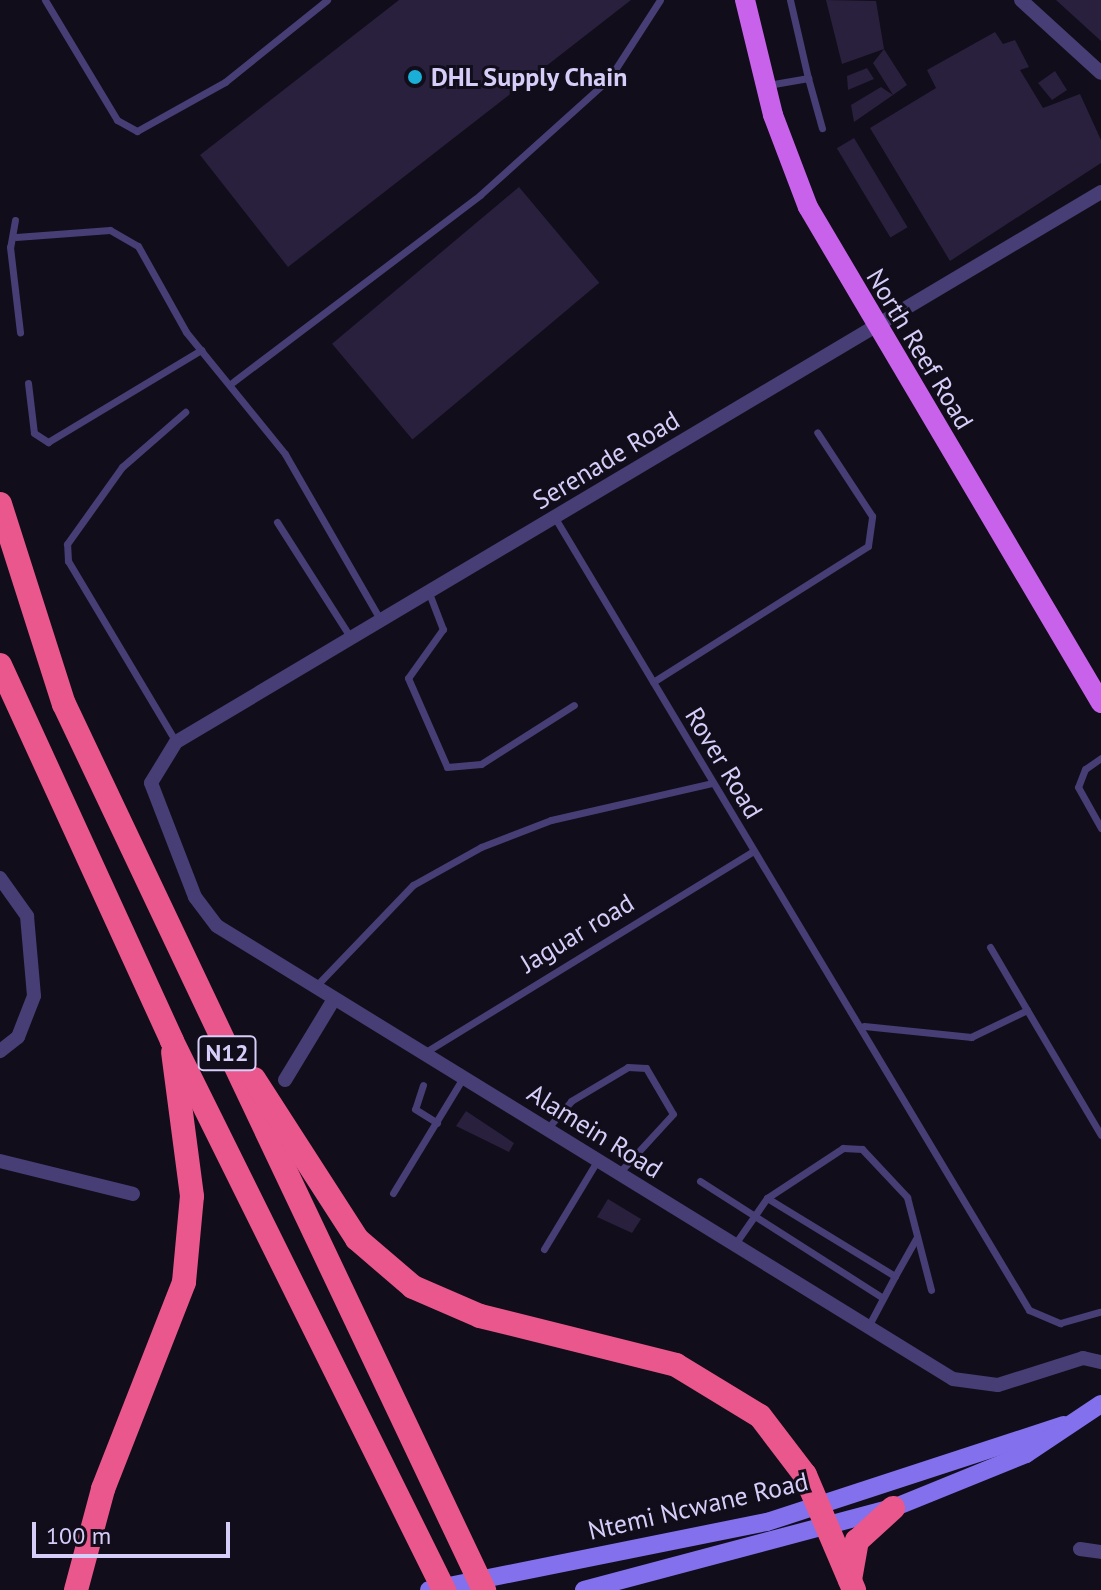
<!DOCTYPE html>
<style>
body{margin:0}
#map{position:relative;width:1101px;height:1590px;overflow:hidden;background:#110d1a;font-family:"PT Sans",sans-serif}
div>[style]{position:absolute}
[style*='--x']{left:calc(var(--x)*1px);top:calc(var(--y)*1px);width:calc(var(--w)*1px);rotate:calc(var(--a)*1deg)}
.building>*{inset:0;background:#29203d;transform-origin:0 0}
.service>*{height:7px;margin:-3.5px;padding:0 3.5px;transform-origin:3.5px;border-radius:3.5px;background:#463e74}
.minor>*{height:14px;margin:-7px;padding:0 7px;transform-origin:7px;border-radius:7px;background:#463e74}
.secondary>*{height:18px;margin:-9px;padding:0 9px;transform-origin:9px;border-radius:9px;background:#8270ed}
.primary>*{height:20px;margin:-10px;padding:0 10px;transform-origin:10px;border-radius:10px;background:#c862eb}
.motorway>*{height:24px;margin:-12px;padding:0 12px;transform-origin:12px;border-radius:12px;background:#ea578c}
.dots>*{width:22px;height:22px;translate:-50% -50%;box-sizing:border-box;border:4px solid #110d1a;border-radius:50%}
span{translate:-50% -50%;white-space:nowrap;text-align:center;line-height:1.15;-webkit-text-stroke:6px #110d1a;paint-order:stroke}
.shield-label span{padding:2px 6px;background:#110d1a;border:2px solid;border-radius:6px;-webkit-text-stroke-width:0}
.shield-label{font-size:24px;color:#d7cdf9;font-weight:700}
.poi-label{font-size:26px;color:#d7cdf9;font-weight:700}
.left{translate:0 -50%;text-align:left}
.street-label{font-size:26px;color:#d7cdf9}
.scale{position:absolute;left:32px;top:1522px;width:198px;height:36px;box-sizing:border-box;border:4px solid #d7cdf9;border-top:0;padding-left:10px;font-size:24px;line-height:28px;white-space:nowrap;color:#d7cdf9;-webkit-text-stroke:6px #110d1a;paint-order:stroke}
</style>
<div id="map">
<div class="building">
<i style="clip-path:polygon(399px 0,631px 0,288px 267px,200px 155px)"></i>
<i style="clip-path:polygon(826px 0,876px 1px,884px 49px,842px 64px)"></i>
<i style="clip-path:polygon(1056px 0,1101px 0,1101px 41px)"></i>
<i style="clip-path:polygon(995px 32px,1003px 44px,1015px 40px,1029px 67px,1020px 70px,1043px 108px,1080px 94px,1101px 140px,1101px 163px,950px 261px,870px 128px,936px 88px,927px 70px)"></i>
<i style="clip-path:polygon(884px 49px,907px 85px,893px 95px,873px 63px)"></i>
<i style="clip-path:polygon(867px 68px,874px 79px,848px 90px,847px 76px)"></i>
<i style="clip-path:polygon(1055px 71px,1067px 90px,1052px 100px,1038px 83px)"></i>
<i style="clip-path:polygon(881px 87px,893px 95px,854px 122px,851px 105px)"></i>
<i style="left:854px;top:138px;width:104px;height:20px;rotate:59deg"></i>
<i style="left:519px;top:187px;width:125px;height:244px;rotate:50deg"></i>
<i style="clip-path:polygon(466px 1111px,514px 1143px,509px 1152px,456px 1126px)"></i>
<i style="clip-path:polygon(608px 1199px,641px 1219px,632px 1233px,597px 1217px)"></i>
</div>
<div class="service">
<i style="--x:45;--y:0;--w:140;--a:59"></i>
<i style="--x:117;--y:120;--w:23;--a:29"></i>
<i style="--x:137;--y:131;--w:101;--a:-29.1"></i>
<i style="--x:225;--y:82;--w:131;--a:-38.8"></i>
<i style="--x:790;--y:0;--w:80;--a:77"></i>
<i style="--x:768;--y:85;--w:41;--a:-9.9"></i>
<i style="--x:808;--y:78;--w:52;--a:74.4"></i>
<i style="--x:15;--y:220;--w:27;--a:100"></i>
<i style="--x:10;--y:247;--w:86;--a:83.3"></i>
<i style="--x:16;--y:237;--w:94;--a:-4.3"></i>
<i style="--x:110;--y:230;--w:32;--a:30"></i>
<i style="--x:138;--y:246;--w:98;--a:60.8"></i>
<i style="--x:186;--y:332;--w:157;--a:50.9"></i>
<i style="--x:285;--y:454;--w:193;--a:60.1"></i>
<i style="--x:233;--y:382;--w:310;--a:-37.1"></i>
<i style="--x:480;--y:195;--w:173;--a:-42"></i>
<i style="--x:609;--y:79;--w:94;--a:-57.2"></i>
<i style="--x:28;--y:383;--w:50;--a:83.2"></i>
<i style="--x:34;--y:433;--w:17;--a:33"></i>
<i style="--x:48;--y:442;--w:179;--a:-31"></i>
<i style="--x:555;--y:518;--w:923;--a:59.1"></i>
<i style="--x:1029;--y:1310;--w:34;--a:23"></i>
<i style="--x:1060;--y:1323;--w:41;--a:-15.8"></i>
<i style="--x:277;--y:522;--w:138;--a:57.5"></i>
<i style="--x:429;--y:593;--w:39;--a:69"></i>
<i style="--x:443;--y:629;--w:60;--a:125.5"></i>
<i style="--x:408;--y:678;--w:97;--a:66.3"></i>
<i style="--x:447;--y:767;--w:34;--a:-5"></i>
<i style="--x:481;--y:764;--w:110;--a:-32.4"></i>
<i style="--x:653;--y:682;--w:254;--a:-32.3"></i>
<i style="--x:868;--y:546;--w:30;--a:-82"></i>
<i style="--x:872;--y:516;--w:100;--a:-123.2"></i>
<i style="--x:176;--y:742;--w:211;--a:-120.8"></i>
<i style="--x:68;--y:561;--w:17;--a:-93"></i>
<i style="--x:67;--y:544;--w:95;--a:-54.5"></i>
<i style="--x:122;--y:467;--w:84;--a:-41.1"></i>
<i style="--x:1101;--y:758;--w:19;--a:145"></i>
<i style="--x:1085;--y:769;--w:19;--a:111"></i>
<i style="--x:1078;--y:787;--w:47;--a:60.7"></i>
<i style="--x:316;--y:986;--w:140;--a:-46.2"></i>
<i style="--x:413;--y:885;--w:78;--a:-29.2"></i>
<i style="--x:481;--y:847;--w:75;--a:-21.1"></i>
<i style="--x:551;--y:820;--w:166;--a:-12.9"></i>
<i style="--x:1027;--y:1010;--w:145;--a:59.4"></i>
<i style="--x:864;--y:1026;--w:108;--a:5.9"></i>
<i style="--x:971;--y:1037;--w:62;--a:-25.7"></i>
<i style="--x:1027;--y:1010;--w:73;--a:-120.4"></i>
<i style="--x:424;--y:1053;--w:386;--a:-31.5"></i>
<i style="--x:423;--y:1085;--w:25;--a:108"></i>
<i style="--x:415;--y:1109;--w:26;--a:32"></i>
<i style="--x:547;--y:1129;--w:37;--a:-49"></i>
<i style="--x:571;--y:1101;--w:66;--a:-30.8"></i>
<i style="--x:628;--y:1067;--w:18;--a:3"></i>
<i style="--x:646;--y:1068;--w:53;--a:59.6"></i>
<i style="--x:673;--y:1114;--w:81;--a:132.5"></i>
<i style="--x:700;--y:1181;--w:217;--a:32.6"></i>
<i style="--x:393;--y:1193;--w:135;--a:-58.7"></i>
<i style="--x:767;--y:1198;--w:150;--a:31.4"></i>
<i style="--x:895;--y:1276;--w:55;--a:118"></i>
<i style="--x:735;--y:1244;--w:56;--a:-55.2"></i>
<i style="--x:767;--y:1198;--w:91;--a:-33.3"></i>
<i style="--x:843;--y:1148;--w:19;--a:3"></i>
<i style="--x:862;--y:1149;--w:66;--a:46.8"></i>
<i style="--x:907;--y:1197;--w:96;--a:75.5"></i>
<i style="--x:544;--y:1249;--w:103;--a:-58.9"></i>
<i style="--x:895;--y:1276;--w:45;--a:-60.6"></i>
</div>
<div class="minor">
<i style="--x:1021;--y:0;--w:108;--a:42.4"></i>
<i style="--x:1101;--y:192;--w:1076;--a:149.26"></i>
<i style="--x:176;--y:742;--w:48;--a:121.4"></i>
<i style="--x:151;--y:783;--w:122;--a:68.9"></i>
<i style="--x:195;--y:897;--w:36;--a:53"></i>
<i style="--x:217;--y:926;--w:864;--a:31.61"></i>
<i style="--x:953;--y:1379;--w:45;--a:7.6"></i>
<i style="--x:998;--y:1385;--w:89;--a:-17.6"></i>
<i style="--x:1083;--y:1358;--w:18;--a:13"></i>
<i style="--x:0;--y:878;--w:47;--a:54.6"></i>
<i style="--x:27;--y:916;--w:80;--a:85"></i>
<i style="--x:34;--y:996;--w:44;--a:111.3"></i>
<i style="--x:18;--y:1037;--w:23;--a:142"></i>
<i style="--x:285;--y:1080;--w:95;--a:-58.8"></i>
<i style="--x:0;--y:1161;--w:137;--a:13.9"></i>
<i style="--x:1080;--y:1549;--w:21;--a:8"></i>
</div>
<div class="secondary">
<i style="--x:429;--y:1590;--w:345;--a:-11.4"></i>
<i style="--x:767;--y:1522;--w:312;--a:-18.1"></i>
<i style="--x:584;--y:1590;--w:320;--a:-14.9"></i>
<i style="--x:893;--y:1508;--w:144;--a:-22.1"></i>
<i style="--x:1026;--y:1454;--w:90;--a:-33.7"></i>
</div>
<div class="primary">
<i style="--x:745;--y:0;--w:118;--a:76.3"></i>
<i style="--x:773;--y:115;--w:98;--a:69.2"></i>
<i style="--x:808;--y:207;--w:576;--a:59.43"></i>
</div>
<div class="motorway">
<i style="--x:0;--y:504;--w:210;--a:72.3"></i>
<i style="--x:64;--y:704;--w:981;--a:64.64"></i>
<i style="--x:0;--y:665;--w:413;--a:65.4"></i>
<i style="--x:172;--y:1041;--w:613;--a:63.64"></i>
<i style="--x:254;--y:1079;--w:190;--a:57.2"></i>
<i style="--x:357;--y:1239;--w:74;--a:40.6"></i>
<i style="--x:413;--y:1287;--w:73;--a:23.4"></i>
<i style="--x:480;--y:1316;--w:202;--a:14"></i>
<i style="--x:676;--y:1365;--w:98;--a:31.3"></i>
<i style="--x:760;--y:1416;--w:74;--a:52.7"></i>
<i style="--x:805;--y:1475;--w:125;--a:66.9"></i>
<i style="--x:850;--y:1580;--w:40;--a:-80"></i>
<i style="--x:857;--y:1541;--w:49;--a:-42.5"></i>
<i style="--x:76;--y:1590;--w:105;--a:-75"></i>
<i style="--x:103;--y:1489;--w:222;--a:-68.6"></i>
<i style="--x:184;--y:1282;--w:86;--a:-84.7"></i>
<i style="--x:192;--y:1196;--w:145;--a:-97.5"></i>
</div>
<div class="dots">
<i style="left:415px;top:77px;background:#1baed6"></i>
</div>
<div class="shield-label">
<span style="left:227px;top:1053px">N12</span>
</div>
<div class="poi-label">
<span class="left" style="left:431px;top:77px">DHL Supply Chain</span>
</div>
<div class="street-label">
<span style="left:920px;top:349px;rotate:59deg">North Reef Road</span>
<span style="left:606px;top:460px;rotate:-31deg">Serenade Road</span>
<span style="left:724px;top:763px;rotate:59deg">Rover Road</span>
<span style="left:577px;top:933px;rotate:-31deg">Jaguar road</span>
<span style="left:595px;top:1131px;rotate:32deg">Alamein Road</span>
<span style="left:698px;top:1506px;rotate:-13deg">Ntemi Ncwane Road</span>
</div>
<div class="scale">100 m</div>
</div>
